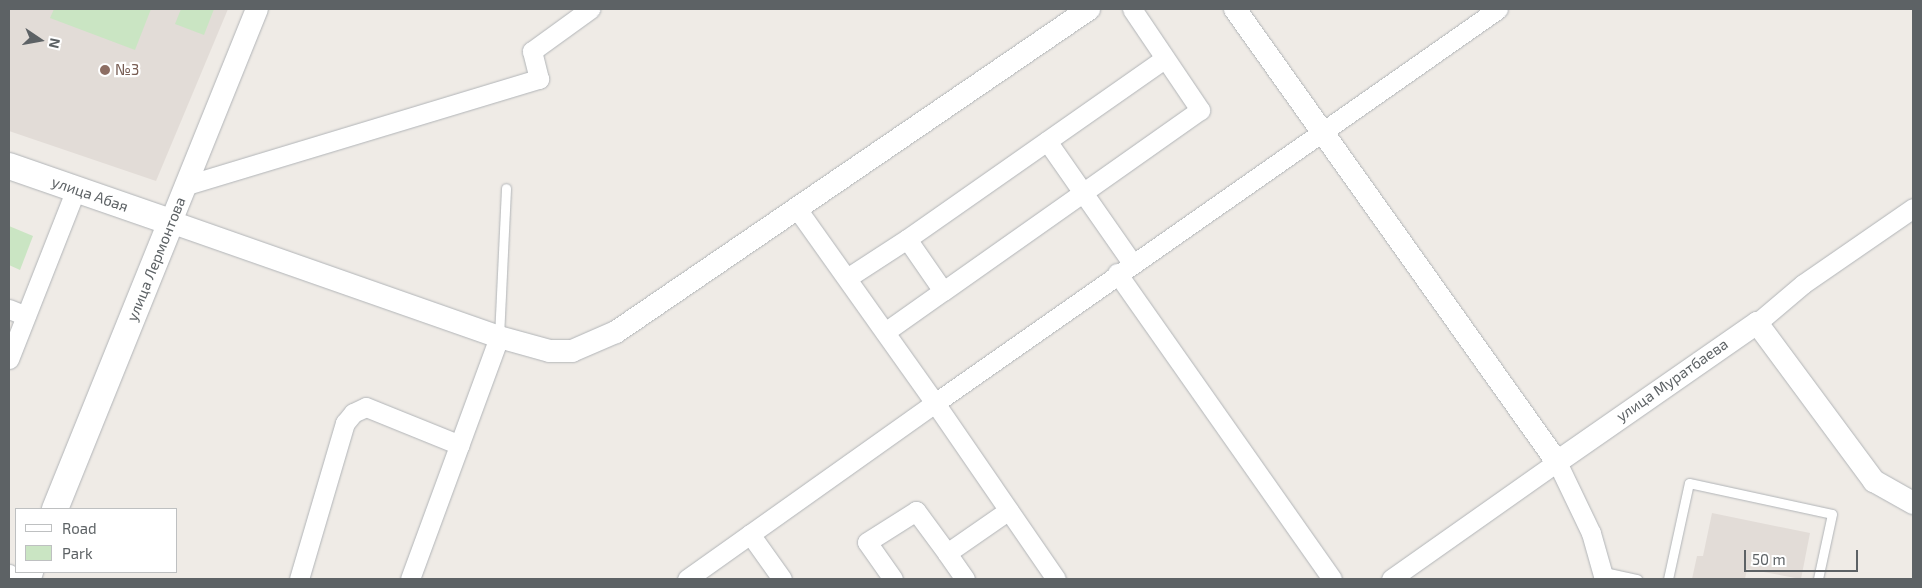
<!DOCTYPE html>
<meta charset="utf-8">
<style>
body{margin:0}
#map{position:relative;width:1922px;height:588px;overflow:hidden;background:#efebe6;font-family:"Exo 2",sans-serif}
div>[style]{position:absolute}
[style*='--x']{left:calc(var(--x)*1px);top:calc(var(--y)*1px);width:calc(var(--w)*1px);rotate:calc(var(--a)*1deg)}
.education>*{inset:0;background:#e2dcd7}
.green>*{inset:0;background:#cae5c3}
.roads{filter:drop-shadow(0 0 1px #b1b4b7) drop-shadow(0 0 1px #b1b4b7)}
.service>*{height:9px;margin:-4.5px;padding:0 4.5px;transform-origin:4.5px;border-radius:4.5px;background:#fff}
.minor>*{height:19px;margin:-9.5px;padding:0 9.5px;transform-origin:9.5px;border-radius:9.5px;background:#fff}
.tertiary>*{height:22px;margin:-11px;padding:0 11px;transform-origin:11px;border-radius:11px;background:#fff}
.secondary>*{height:26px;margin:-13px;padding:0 13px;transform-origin:13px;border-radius:13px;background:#fff}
.dots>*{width:14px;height:14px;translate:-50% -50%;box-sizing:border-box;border:2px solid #fff;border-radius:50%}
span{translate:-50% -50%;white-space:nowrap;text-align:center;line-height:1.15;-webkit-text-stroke:4.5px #fff;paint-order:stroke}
.education-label{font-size:15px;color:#785e54}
.left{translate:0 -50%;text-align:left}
.street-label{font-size:15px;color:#5d6265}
.frame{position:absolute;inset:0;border:10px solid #5d6265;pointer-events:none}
.legend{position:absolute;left:15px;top:508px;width:162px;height:65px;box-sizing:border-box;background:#fff;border:1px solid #bec0c1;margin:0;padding:6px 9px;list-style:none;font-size:15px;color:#5d6265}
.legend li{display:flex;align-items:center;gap:10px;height:25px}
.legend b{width:25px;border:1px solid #bec0c1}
.north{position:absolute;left:15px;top:15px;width:50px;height:50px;-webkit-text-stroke:4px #fff;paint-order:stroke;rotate:102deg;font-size:14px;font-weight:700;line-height:20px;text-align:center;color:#5d6265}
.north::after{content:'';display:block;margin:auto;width:18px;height:22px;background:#5d6265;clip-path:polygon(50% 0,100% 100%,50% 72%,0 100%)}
.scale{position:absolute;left:1744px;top:550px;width:114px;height:22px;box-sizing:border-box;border:2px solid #5d6265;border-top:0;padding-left:6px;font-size:15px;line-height:18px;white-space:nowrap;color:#5d6265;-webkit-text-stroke:4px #fff;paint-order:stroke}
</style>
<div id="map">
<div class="education">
<i style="clip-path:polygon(9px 9px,228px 9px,156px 181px,9px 131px)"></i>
<i style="clip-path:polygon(1712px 513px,1810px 533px,1801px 579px,1747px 569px,1745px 579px,1692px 579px,1697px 556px,1703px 556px)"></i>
</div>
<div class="green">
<i style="clip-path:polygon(54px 9px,151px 9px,135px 50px,50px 18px)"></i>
<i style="clip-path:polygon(181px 9px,214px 9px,204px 35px,175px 24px)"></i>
<i style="clip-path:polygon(9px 226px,33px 236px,20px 270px,9px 265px)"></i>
</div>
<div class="roads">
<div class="service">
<i style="--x:499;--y:337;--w:149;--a:-87.3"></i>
<i style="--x:1604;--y:572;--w:34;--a:12"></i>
<i style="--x:1668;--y:579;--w:98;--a:-77.7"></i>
<i style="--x:1689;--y:483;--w:146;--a:12.2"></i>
<i style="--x:1832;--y:514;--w:66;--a:102.2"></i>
</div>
<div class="minor">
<i style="--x:1132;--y:9;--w:122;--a:56"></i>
<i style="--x:1200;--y:110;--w:314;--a:144.8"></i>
<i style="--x:943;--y:291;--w:63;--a:-124.7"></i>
<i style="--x:907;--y:239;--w:314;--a:-35"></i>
<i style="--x:1047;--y:141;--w:149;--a:55.1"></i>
<i style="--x:187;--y:185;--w:368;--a:-16.8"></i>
<i style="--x:539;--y:79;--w:29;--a:-104"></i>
<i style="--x:532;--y:51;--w:72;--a:-35.9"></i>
<i style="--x:1117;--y:273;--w:374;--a:54.9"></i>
<i style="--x:847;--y:278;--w:72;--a:-33"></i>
<i style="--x:9;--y:309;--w:18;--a:22"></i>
<i style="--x:1757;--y:323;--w:60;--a:-40.3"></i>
<i style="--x:1803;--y:284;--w:134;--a:-34.6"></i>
<i style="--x:885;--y:332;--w:71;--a:-35.3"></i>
<i style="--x:9;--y:359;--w:183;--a:-68.5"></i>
<i style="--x:750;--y:534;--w:55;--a:54.6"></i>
<i style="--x:9;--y:574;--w:9;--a:32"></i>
<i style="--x:299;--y:579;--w:163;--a:-73.6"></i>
<i style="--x:345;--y:423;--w:13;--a:-51"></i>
<i style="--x:353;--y:413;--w:14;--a:-25"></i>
<i style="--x:366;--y:407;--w:101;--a:22"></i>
<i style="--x:410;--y:579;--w:258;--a:-69.8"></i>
<i style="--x:687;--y:579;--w:304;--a:-35.4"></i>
<i style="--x:935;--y:403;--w:237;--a:-125.4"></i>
<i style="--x:893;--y:579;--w:45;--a:-125.1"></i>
<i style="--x:867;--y:542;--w:58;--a:-32.3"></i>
<i style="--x:916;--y:511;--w:52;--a:53.6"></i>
<i style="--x:965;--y:579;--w:32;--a:-125"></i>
<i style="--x:947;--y:553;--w:75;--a:-34.7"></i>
<i style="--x:1056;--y:579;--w:214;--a:-124.5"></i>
<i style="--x:935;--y:403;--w:687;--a:-34.99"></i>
<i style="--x:1391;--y:579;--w:203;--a:-35.2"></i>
<i style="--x:1557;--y:462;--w:79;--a:64.4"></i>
<i style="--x:1591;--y:533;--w:48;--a:74.2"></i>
</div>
<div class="tertiary">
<i style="--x:257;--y:9;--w:230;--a:112"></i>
<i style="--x:171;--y:222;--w:348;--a:19.3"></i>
<i style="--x:499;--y:337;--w:53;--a:15.4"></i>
<i style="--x:550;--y:351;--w:22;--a:0"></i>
<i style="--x:572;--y:351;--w:48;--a:-23.4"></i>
<i style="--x:616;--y:332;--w:573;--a:-34.33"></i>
<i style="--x:1235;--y:9;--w:556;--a:54.59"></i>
<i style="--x:1557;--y:462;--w:244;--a:-34.8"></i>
<i style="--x:1757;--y:323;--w:197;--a:53.5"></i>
<i style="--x:1874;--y:481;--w:45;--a:29.4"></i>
</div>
<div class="secondary">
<i style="--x:9;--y:166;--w:171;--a:19.1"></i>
<i style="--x:171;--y:222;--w:310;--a:112"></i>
<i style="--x:27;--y:579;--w:8;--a:-67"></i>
</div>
</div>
<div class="dots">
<i style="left:105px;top:70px;background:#8d6e63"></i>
</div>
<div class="education-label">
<span class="left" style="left:115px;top:70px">№3</span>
</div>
<div class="street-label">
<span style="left:90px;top:194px;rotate:19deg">улица Абая</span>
<span style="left:156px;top:259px;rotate:-68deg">улица Лермонтова</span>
<span style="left:1672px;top:380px;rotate:-35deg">улица Муратбаева</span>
</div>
<div class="frame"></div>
<ul class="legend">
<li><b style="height:6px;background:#fff"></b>Road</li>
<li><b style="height:14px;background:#cae5c3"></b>Park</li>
</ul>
<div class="north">N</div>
<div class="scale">50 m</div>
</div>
